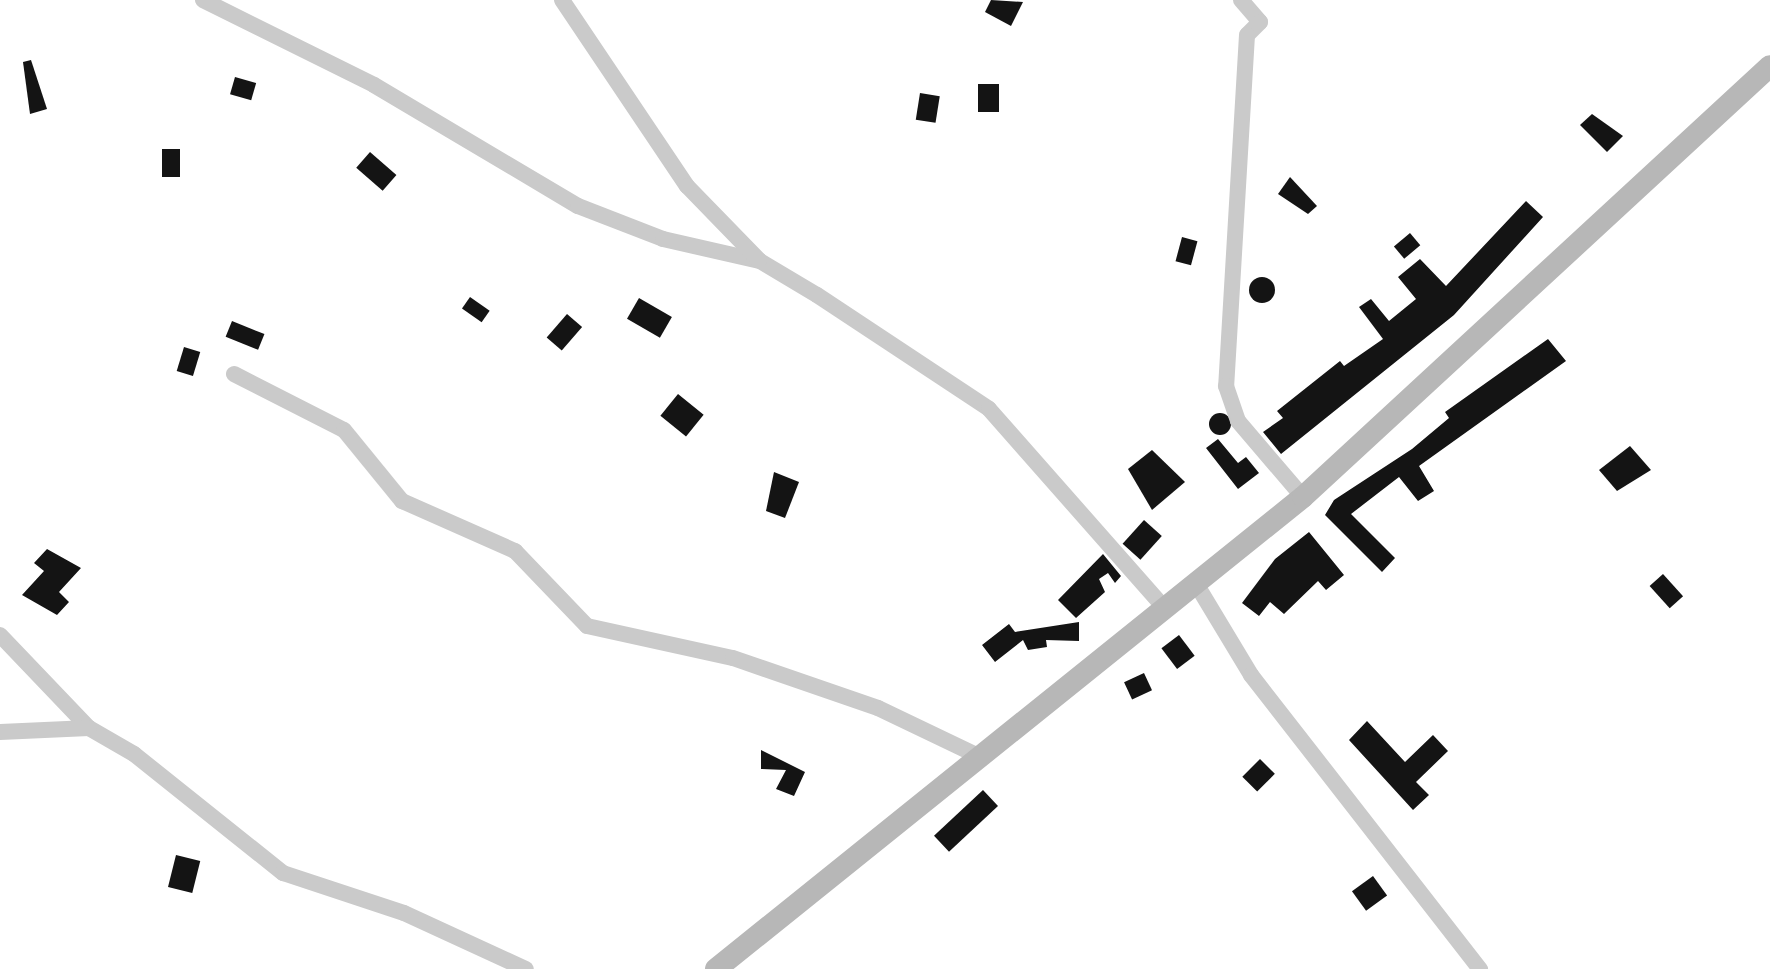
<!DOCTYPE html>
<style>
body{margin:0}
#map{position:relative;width:1770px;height:969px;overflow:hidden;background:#fff;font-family:"Nunito Sans",sans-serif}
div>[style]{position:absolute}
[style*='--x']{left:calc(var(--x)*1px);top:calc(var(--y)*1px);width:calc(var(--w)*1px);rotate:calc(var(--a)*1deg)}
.building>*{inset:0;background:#141414;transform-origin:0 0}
.round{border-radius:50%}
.street>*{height:16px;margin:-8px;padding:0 8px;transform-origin:8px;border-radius:8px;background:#cacaca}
.secondary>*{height:22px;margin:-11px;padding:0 11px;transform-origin:11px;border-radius:11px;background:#b7b7b7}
span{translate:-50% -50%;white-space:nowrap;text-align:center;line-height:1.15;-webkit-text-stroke:8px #fff;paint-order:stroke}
</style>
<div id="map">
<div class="building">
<i style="clip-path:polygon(991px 0,1023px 2px,1011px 26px,985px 12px)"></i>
<i style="clip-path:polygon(31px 60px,47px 109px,30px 114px,23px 62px)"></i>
<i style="left:235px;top:77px;width:22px;height:18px;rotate:16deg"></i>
<i style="left:978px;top:84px;width:21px;height:28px"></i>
<i style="left:920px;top:93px;width:20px;height:27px;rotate:9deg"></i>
<i style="clip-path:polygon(1592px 114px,1623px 136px,1607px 152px,1580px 125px)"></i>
<i style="left:162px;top:149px;width:18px;height:28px"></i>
<i style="left:370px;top:152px;width:35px;height:21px;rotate:41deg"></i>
<i style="clip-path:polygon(1290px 177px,1317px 206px,1308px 214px,1278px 194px)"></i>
<i style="clip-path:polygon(1526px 201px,1543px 217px,1454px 315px,1281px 454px,1263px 432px,1283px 418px,1277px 411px,1340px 361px,1344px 366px,1383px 339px,1359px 307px,1371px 299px,1389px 321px,1416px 299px,1398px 277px,1420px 259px,1446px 286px)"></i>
<i style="left:1410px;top:233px;width:16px;height:21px;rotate:50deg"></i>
<i style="left:1182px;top:237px;width:16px;height:25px;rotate:15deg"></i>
<i class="round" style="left:1249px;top:277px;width:26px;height:26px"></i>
<i style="left:470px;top:297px;width:24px;height:14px;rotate:35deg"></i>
<i style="left:639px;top:298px;width:38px;height:24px;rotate:30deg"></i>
<i style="left:567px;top:314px;width:20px;height:31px;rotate:41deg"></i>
<i style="left:232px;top:321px;width:35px;height:17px;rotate:22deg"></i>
<i style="clip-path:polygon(1548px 339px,1566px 361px,1419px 466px,1434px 491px,1418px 501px,1399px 477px,1351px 514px,1395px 558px,1382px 572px,1325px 515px,1334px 500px,1412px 449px,1449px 418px,1445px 412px)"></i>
<i style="left:184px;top:347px;width:17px;height:25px;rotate:17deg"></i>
<i style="left:678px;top:394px;width:33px;height:28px;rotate:39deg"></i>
<i class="round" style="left:1209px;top:413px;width:22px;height:22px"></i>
<i style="clip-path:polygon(1218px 439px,1238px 463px,1246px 457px,1259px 473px,1238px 489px,1206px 448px)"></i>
<i style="clip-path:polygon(1630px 446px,1651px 470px,1617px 491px,1599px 470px)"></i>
<i style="clip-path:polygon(1152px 450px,1185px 482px,1152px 510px,1128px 469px)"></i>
<i style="clip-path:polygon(774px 472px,799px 482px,785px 518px,766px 511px)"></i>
<i style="left:1144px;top:520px;width:24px;height:32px;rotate:42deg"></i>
<i style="clip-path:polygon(1309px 532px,1344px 575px,1326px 590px,1318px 581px,1284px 614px,1270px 602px,1259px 616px,1242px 603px,1275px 559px)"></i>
<i style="clip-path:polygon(47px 549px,81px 568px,59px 592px,69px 602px,57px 615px,22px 595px,44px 571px,34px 563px)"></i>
<i style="clip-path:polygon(1103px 554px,1121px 576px,1115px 583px,1108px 573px,1099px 579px,1105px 592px,1076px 618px,1058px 600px)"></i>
<i style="left:1663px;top:574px;width:30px;height:18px;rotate:48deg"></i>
<i style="clip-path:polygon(1079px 622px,1079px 641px,1046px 640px,1047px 647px,1028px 650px,1023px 640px,995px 662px,982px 645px,1009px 624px,1015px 632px)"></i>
<i style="left:1179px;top:635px;width:26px;height:22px;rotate:53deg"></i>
<i style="left:1144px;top:673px;width:19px;height:22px;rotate:65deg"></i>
<i style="clip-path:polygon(1367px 721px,1405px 762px,1433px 735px,1448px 751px,1416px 782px,1429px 795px,1413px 810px,1349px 740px)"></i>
<i style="clip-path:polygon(761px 750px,805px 772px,794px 796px,776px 789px,786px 770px,761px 769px)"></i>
<i style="left:1260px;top:759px;width:21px;height:25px;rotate:45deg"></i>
<i style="left:983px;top:790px;width:22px;height:67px;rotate:47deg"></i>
<i style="left:176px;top:855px;width:25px;height:33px;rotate:14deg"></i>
<i style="left:1373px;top:876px;width:24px;height:26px;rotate:54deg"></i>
</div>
<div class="street">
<i style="--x:203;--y:0;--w:191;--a:26.4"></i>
<i style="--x:374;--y:85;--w:237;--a:30.7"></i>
<i style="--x:578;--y:206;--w:91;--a:21.2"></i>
<i style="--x:663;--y:239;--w:99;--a:12.8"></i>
<i style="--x:760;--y:261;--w:66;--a:30.8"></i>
<i style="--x:817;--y:295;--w:206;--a:33.5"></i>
<i style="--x:989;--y:409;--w:260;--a:48.6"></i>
<i style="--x:562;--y:0;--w:224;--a:56.1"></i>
<i style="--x:687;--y:186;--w:103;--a:45.8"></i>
<i style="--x:1241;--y:0;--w:29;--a:49"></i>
<i style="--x:1260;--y:22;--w:18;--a:135"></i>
<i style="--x:1247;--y:35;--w:352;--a:93.4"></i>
<i style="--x:1226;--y:386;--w:37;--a:71"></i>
<i style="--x:1238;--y:421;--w:100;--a:49.5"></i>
<i style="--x:234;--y:374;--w:123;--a:27"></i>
<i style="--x:344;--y:430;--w:92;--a:50.8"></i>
<i style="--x:402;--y:501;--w:124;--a:23.9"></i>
<i style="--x:515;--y:551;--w:104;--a:46.2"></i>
<i style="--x:587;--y:626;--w:149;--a:12.4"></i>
<i style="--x:733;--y:658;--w:153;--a:19"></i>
<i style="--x:878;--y:708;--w:106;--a:25.6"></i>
<i style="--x:1195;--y:582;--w:109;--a:58.9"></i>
<i style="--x:1251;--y:675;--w:373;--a:52.1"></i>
<i style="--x:0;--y:635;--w:129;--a:46.3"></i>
<i style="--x:89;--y:728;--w:52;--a:30"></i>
<i style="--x:134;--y:754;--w:191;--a:38.6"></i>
<i style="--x:283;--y:873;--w:127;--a:18.3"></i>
<i style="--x:404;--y:913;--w:134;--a:24.7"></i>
<i style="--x:0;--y:732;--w:89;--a:-2.6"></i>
</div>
<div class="secondary">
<i style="--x:716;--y:969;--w:753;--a:-38.8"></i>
<i style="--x:1303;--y:497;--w:635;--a:-42.7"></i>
</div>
</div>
